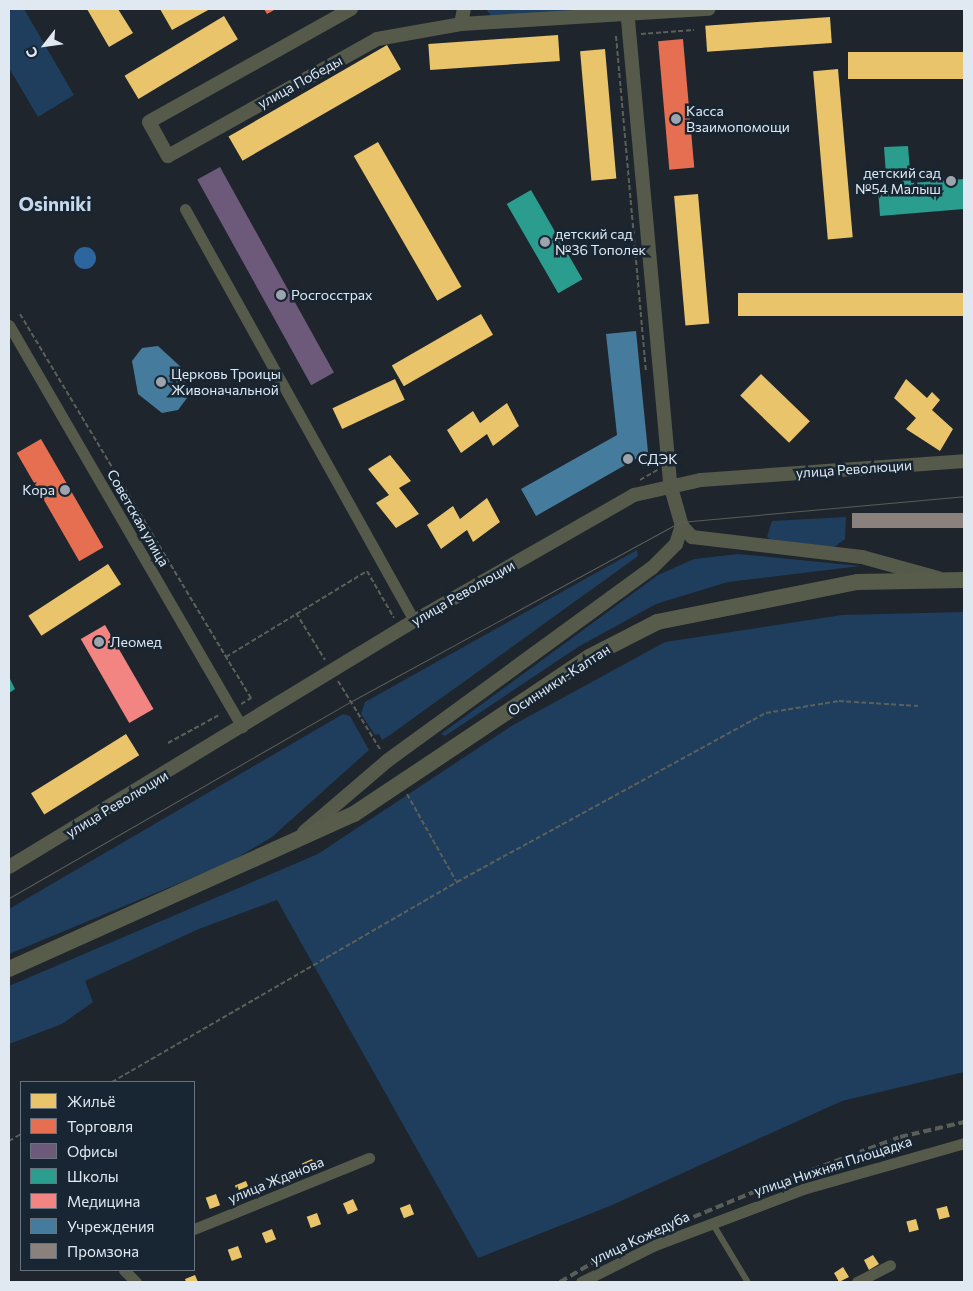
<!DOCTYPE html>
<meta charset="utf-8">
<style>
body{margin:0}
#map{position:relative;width:973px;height:1291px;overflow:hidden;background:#1e252c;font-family:Commissioner,sans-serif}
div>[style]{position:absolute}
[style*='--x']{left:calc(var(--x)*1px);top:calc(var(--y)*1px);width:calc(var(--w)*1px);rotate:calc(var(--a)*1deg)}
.green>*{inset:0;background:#1f3d5d}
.water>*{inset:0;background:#2d659e}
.round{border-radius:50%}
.homes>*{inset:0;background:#e9c46a;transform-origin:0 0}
.shops>*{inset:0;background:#e76f51;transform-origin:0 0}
.offices>*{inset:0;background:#6d597a;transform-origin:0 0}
.schools>*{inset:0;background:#2a9d8f;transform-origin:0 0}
.health>*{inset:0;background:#f28482;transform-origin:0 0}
.public>*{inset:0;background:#457b9d}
.industry>*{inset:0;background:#8a817c;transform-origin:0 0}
.path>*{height:2px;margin-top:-1px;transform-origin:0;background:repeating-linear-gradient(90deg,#5c605a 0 5px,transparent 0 7.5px)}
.service>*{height:5.5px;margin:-2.75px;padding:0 2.75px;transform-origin:2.75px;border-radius:2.75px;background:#565a4a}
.minor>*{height:11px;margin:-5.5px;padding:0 5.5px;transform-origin:5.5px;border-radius:5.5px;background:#565a4a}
.tertiary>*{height:14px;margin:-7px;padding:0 7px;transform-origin:7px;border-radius:7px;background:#565a4a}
.secondary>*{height:16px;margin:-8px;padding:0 8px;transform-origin:8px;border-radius:8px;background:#585c4b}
.tram>*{height:1px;margin:-0.5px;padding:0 0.5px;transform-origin:0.5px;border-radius:0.5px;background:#5a5e58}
.rail>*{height:4px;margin-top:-2px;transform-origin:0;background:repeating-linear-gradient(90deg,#5a5e58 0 8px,transparent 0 12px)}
.dots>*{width:14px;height:14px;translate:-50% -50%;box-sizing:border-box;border:2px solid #182532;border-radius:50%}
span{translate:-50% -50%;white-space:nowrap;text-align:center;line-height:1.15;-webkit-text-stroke:5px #182532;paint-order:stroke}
.street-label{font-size:14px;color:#e0e9f2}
.poi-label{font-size:14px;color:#e0e9f2}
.left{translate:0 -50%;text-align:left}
.right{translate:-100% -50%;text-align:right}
.district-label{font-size:19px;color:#c8d8eb;font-weight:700}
.frame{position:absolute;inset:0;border:10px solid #e0e9f2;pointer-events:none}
.legend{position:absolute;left:20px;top:1081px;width:175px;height:190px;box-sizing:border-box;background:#182532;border:1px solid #68737f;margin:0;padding:6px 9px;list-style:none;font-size:15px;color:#e0e9f2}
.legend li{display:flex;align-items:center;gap:10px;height:25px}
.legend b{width:25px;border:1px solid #68737f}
.north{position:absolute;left:20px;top:20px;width:50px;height:50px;-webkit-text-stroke:4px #182532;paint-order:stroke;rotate:240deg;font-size:14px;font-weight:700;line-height:20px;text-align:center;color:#e0e9f2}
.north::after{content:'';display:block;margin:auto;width:18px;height:22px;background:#e0e9f2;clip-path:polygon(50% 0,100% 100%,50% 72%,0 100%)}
</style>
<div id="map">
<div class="green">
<i style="clip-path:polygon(9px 9px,24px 9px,74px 95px,38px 117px,9px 68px)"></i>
<i style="clip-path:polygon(486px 9px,610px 9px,492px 17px)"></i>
<i style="clip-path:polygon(846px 517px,845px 539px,830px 550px,776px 543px,767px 537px,772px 521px)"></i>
<i style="clip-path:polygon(637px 550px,638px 556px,390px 735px,382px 740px,379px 734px,375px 735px,361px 714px,365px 702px)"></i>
<i style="clip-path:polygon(738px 554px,860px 566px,728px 582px,656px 604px,578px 647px,445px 736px,441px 734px,658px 575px,694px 559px)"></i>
<i style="clip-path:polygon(964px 612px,964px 1072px,842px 1101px,610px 1206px,478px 1258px,277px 900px,199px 929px,85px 981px,93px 1002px,62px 1024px,9px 1044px,9px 986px,318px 854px,513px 725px,665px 642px,842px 615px)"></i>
<i style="clip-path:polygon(343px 714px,350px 716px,369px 750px,272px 837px,230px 862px,9px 954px,9px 909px)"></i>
</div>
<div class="water">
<i class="round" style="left:74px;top:247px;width:22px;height:22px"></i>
</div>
<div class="homes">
<i style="clip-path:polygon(87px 9px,118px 9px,133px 33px,109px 47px)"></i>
<i style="clip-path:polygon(160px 9px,210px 9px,172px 30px)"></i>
<i style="left:224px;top:16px;width:27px;height:116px;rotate:59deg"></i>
<i style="left:830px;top:17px;width:26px;height:125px;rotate:86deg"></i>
<i style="left:558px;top:35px;width:26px;height:130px;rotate:86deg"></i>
<i style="left:387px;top:45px;width:28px;height:183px;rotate:60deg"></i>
<i style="left:605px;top:49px;width:130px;height:25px;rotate:85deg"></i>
<i style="left:964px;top:52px;width:27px;height:116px;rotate:90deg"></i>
<i style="left:838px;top:69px;width:169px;height:25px;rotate:85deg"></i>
<i style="left:378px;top:142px;width:167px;height:28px;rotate:60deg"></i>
<i style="left:698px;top:194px;width:130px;height:24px;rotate:85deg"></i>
<i style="left:964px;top:293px;width:23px;height:226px;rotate:90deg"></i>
<i style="left:481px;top:314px;width:24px;height:103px;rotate:60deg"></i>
<i style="left:761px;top:374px;width:68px;height:30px;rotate:44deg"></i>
<i style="left:395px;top:379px;width:23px;height:69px;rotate:65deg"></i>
<i style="clip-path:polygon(906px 379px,927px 398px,932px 392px,940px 400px,932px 410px,953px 429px,940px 451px,906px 429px,916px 418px,894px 398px)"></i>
<i style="clip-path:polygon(507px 403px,519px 426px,493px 446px,487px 434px,461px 453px,447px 430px,473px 411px,480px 423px)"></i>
<i style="clip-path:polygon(390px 455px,411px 481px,399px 488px,419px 514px,396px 528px,376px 503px,389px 495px,368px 469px)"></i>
<i style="clip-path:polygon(487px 498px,500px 522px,473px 542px,467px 530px,441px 549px,427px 525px,453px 506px,460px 519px)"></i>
<i style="left:108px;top:564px;width:24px;height:95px;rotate:57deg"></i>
<i style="left:126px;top:734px;width:25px;height:112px;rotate:58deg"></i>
<i style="left:312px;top:1159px;width:12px;height:11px;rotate:66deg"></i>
<i style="left:279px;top:1173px;width:11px;height:11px;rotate:68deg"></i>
<i style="left:246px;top:1181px;width:11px;height:12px;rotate:68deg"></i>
<i style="left:216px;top:1194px;width:12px;height:11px;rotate:70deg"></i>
<i style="left:353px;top:1199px;width:12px;height:11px;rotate:66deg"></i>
<i style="left:410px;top:1204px;width:11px;height:11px;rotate:68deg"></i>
<i style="left:947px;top:1206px;width:11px;height:11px;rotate:75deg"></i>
<i style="left:317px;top:1213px;width:12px;height:11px;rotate:70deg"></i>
<i style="left:916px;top:1219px;width:11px;height:10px;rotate:75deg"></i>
<i style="left:272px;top:1229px;width:11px;height:11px;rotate:68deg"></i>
<i style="left:238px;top:1246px;width:12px;height:11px;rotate:70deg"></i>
<i style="clip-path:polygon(873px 1255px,879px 1264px,869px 1270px,864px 1260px)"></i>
<i style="clip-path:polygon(843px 1267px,849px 1277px,839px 1282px,834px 1273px)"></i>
<i style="clip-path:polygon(195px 1275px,198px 1282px,186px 1282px,185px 1279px)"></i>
</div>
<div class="shops">
<i style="clip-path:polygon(264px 9px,276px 9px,267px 14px)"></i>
<i style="left:683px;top:39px;width:129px;height:25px;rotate:85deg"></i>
<i style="left:41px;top:439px;width:125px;height:28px;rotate:60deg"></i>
</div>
<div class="offices">
<i style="left:220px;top:167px;width:235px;height:26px;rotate:61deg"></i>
</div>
<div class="schools">
<i style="clip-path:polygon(908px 146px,911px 183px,964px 179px,964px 209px,880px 216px,878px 189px,903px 187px,902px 174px,886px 175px,884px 147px)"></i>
<i style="left:531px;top:190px;width:103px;height:28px;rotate:60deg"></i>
<i style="clip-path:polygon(9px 677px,15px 689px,9px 693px)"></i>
</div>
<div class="health">
<i style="left:105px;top:625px;width:97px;height:28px;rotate:60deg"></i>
</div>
<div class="public">
<i style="clip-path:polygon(636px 331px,648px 452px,536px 516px,521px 489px,617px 435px,606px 334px)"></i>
<i style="clip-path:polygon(158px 346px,182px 368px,187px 398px,178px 410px,162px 413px,138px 394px,132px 361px,142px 348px)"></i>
</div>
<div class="industry">
<i style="left:964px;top:513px;width:15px;height:112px;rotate:90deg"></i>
</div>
<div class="path">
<i style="--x:641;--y:34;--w:53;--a:-4.3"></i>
<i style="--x:616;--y:36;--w:336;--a:84.9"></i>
<i style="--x:20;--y:314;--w:400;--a:59"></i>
<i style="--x:640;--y:480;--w:20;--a:-30"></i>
<i style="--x:296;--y:613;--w:55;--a:58.3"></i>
<i style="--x:338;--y:681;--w:82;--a:58.4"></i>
<i style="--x:241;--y:704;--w:12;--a:-31"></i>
<i style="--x:251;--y:698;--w:48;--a:-121.4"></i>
<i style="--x:226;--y:657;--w:165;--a:-31.4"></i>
<i style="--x:367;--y:571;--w:54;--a:60.1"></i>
<i style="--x:168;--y:743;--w:60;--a:-28.7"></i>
<i style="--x:407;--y:794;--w:100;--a:60.6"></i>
<i style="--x:112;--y:1082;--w:399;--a:-30.1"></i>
<i style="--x:457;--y:882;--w:352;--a:-28.7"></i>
<i style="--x:766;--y:713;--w:74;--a:-9.3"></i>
<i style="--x:839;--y:701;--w:79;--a:3.6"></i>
<i style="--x:9;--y:1141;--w:14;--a:-30"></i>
</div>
<div class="service">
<i style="--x:712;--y:1222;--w:70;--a:59"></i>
</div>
<div class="minor">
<i style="--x:185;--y:209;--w:471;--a:60.9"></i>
<i style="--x:9;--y:325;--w:465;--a:59.9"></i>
<i style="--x:194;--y:1229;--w:189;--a:-22.1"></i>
<i style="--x:124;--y:1270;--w:17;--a:45"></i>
<i style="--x:581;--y:1282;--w:83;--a:-26.6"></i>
<i style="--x:655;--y:1245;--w:158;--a:-20.7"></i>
<i style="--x:803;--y:1189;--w:167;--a:-15.9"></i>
<i style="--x:857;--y:1282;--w:37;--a:-27"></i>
</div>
<div class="tertiary">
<i style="--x:351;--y:9;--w:231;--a:150.8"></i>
<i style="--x:149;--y:122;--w:39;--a:61"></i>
<i style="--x:168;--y:156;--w:240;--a:-29.2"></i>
<i style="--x:377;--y:39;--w:85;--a:-10.1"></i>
<i style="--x:461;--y:24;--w:248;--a:-3.5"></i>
<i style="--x:627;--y:9;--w:477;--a:84.8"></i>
<i style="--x:670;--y:484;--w:44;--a:74.1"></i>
<i style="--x:461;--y:24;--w:15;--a:-79"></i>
<i style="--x:304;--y:832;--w:109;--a:-40.5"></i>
<i style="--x:387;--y:761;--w:328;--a:-36.1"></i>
<i style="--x:652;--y:568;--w:34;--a:-45"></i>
<i style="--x:676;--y:544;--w:19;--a:-72"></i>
<i style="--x:682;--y:526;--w:15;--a:48"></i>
<i style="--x:692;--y:537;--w:171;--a:6.7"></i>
<i style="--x:862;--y:557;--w:79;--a:15.4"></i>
<i style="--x:9;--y:867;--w:474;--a:-31.3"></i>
<i style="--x:414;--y:621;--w:254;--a:-29.8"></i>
<i style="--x:634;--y:495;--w:69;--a:-12.6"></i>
<i style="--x:701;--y:480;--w:264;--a:-4.1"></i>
</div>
<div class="secondary">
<i style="--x:9;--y:969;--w:378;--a:-24.2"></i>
<i style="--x:354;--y:814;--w:283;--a:-33.7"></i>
<i style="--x:589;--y:657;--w:76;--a:-27.2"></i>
<i style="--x:657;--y:622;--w:204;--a:-11.3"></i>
<i style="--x:857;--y:582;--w:107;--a:-1.1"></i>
</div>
<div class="tram">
<i style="--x:9;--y:898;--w:393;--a:-29.9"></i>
<i style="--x:350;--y:702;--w:376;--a:-28.6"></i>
<i style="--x:680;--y:522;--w:285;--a:-5.2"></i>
</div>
<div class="rail">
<i style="--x:560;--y:1282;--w:65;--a:-30.5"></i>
<i style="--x:616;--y:1249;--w:152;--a:-22.5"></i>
<i style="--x:756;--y:1191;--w:154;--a:-20.6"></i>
<i style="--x:900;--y:1137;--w:66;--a:-13.2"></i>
</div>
<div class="dots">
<i style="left:676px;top:119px;background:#9ca4ad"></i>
<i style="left:951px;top:181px;background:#9ca4ad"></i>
<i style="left:545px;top:242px;background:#9ca4ad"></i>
<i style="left:281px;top:295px;background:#9ca4ad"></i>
<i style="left:161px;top:382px;background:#9ca4ad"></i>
<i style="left:628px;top:459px;background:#9ca4ad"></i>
<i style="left:65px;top:490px;background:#9ca4ad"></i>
<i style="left:99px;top:642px;background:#9ca4ad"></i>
</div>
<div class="street-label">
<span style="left:300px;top:82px;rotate:-29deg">улица Победы</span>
<span style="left:854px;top:469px;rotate:-4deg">улица Революции</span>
<span style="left:138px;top:518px;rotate:60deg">Советская улица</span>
<span style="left:463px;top:593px;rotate:-30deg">улица Революции</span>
<span style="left:559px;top:680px;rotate:-33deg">Осинники-Калтан</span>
<span style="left:117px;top:804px;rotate:-31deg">улица Революции</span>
<span style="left:833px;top:1166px;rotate:-18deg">улица Нижняя Площадка</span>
<span style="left:276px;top:1180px;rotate:-22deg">улица Жданова</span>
<span style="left:640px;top:1238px;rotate:-25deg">улица Кожедуба</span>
</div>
<div class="poi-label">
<span class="left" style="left:686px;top:119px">Касса<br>Взаимопомощи</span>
<span class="right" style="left:941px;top:181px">детский сад<br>№54 Малыш</span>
<span class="left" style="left:555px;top:242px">детский сад<br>№36 Тополек</span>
<span class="left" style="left:291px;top:295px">Росгосстрах</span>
<span class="left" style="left:171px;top:382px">Церковь Троицы<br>Живоначальной</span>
<span class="left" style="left:638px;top:459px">СДЭК</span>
<span class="right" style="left:55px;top:490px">Кора</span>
<span class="left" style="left:110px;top:642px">Леомед</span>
</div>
<div class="district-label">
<span style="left:55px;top:204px">Osinniki</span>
</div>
<div class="frame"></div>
<ul class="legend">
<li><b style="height:14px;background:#e9c46a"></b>Жильё</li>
<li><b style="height:14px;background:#e76f51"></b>Торговля</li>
<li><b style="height:14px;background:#6d597a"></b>Офисы</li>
<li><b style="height:14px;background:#2a9d8f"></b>Школы</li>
<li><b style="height:14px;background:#f28482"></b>Медицина</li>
<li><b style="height:14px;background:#457b9d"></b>Учреждения</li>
<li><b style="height:14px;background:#8a817c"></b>Промзона</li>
</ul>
<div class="north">С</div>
</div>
